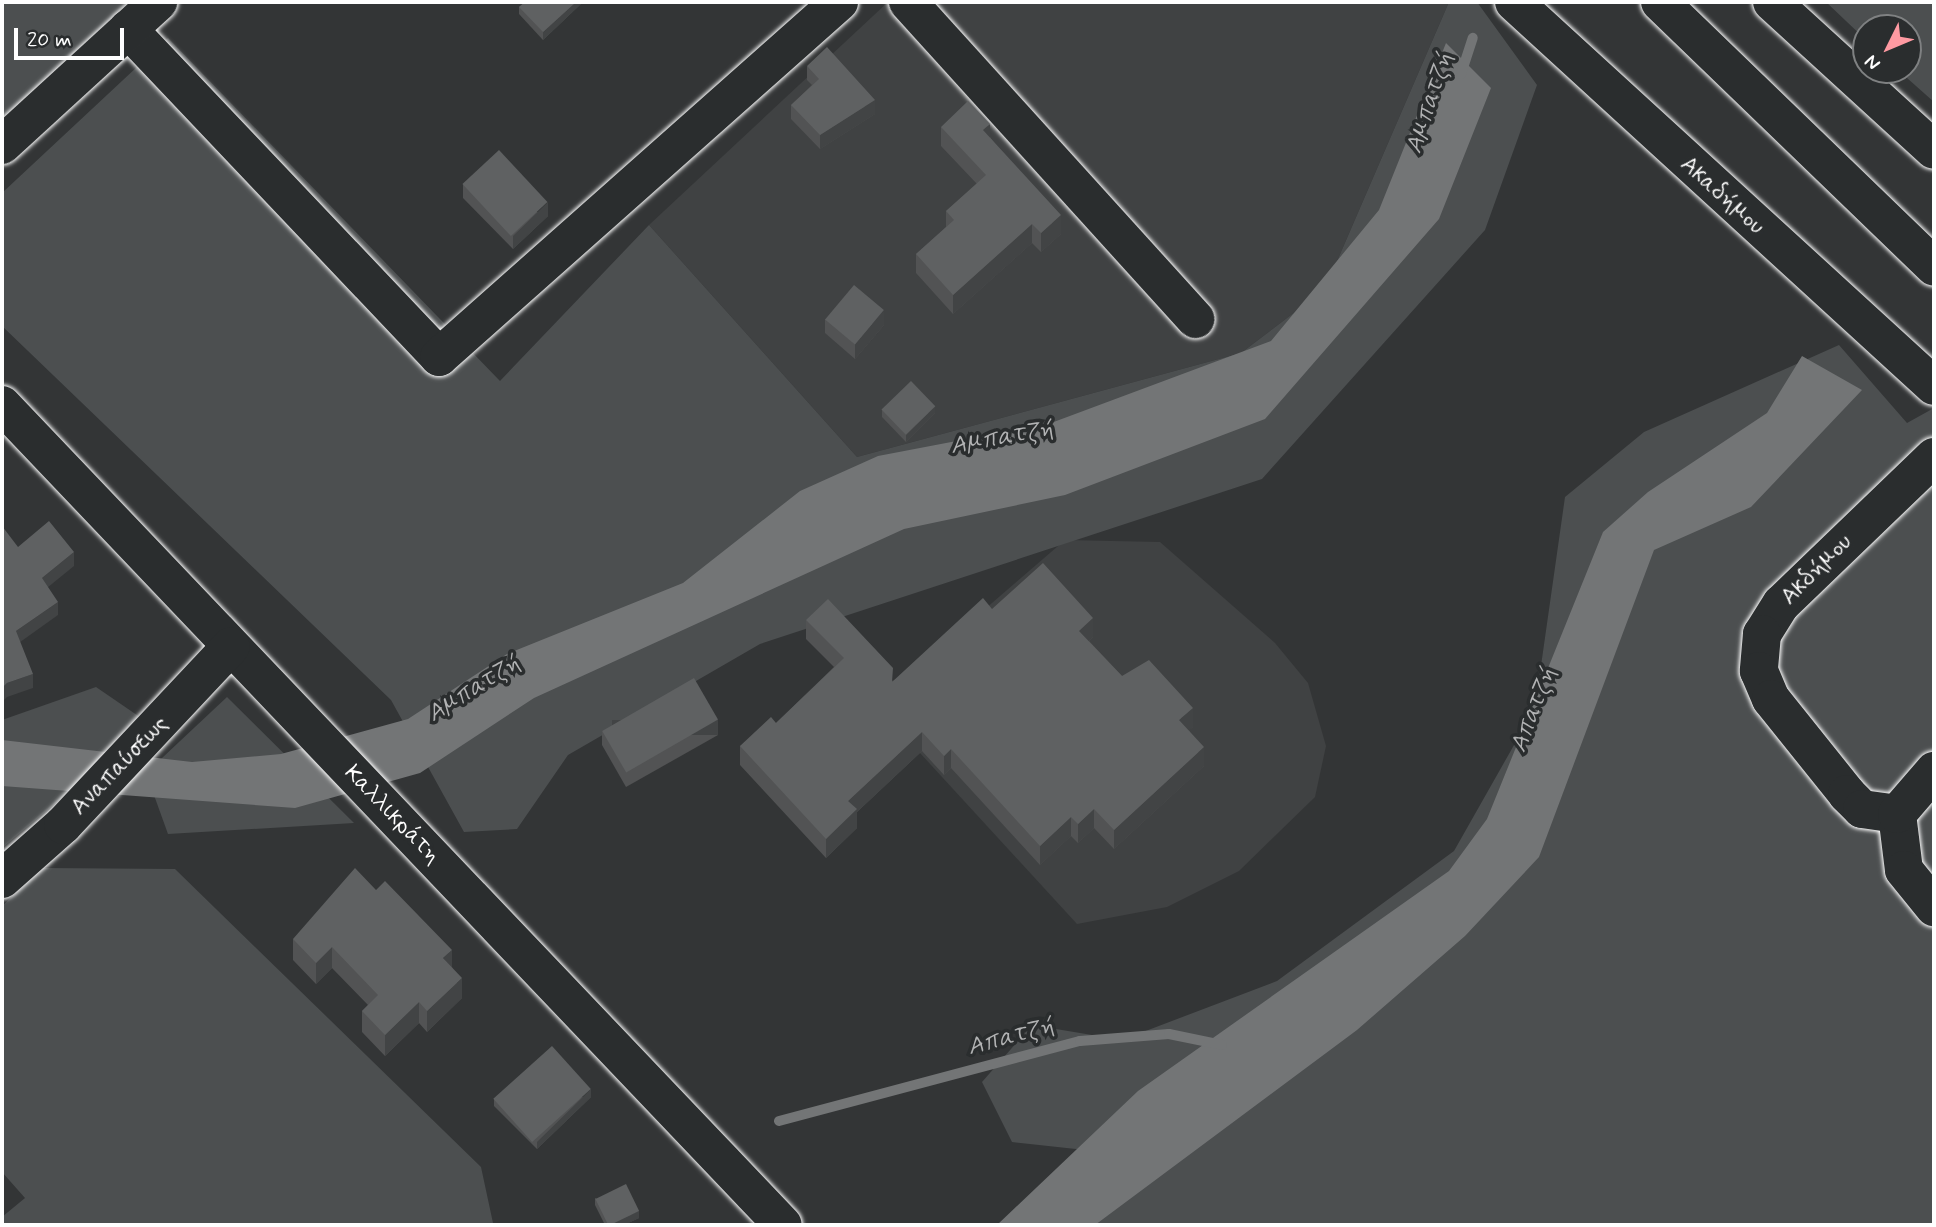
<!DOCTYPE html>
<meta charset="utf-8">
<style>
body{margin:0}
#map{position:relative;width:1936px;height:1227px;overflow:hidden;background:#333536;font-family:Mynerve,sans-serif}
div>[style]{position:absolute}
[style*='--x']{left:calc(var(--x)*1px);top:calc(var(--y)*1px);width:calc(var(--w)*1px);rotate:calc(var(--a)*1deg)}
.built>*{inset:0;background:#404243}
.green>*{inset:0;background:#4c4f50}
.water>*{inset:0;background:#737576}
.stream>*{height:10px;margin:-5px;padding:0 5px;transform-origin:5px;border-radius:5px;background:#737576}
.roads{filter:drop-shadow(0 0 2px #fff) drop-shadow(0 0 2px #fff)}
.minor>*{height:38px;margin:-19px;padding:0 19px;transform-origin:19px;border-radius:19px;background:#2a2d2e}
.highway>*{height:38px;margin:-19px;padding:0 19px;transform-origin:19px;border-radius:19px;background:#2a2d2e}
.wall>*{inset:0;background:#525354}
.shaded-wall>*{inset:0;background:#424445;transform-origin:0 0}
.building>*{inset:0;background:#5f6162;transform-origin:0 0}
span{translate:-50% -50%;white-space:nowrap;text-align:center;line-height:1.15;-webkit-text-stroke:7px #2a2d2e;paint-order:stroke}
.street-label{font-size:23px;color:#fff}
.water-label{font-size:24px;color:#b2b3b4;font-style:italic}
.frame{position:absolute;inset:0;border:4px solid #fff;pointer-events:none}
.north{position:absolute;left:1852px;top:14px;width:70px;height:70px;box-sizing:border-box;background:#2a2d2e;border:2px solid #7f8182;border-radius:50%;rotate:227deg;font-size:19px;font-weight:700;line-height:28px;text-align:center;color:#fff}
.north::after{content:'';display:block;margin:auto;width:24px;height:32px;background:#ff9aa2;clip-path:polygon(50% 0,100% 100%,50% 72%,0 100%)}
.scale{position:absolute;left:14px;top:28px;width:110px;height:32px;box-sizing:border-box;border:4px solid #fff;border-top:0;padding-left:9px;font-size:21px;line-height:24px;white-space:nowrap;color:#fff;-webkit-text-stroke:5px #2a2d2e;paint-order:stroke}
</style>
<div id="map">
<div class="built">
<i style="clip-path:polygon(888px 2px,1449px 2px,1325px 289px,1241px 353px,857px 457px,649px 225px)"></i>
<i style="clip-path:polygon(1065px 540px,1160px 542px,1275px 643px,1308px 683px,1326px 746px,1315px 797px,1239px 871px,1167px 907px,1077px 924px,875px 704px)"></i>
</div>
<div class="green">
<i style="clip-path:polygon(2px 2px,128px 2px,2px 121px)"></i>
<i style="clip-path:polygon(1449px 2px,1477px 2px,1537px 85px,1485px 230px,1262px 479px,760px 644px,568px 755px,517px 829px,464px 832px,391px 700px,2px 326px,2px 193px,168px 38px,500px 381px,649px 225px,857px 457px,1241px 353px,1325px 289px)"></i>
<i style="clip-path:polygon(1826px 2px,1934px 2px,1934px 102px,1898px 70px,1908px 70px,1908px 28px,1866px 28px,1866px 40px)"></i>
<i style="clip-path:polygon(1839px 345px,1907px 423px,1934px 408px,1934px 1225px,997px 1225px,1085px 1150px,1012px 1142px,982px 1082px,1032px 1025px,1122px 1040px,1277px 981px,1454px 851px,1535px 708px,1565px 497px,1644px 432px)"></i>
<i style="clip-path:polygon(96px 687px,150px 724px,2px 848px,2px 720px)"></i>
<i style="clip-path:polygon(227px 697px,354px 823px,168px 834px,146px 773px)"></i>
<i style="clip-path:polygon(43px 868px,175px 869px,481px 1167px,493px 1223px,504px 1225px,2px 1225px,2px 1217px,25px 1198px,2px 1172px,2px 906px)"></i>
</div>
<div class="water">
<i style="clip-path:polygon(1446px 43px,1491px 88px,1439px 219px,1265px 419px,1065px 495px,904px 529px,534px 698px,420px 773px,295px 808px,2px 786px,2px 740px,192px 762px,281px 754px,408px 719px,507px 654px,683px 583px,800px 491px,878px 456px,1051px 423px,1271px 341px,1379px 210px)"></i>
<i style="clip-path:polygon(1802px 356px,1862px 390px,1751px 507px,1654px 550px,1539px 857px,1465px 936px,1357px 1030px,1095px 1225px,997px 1225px,1138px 1091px,1449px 871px,1487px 819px,1603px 532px,1648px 492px,1767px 413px)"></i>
</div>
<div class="stream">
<i style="--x:1461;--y:74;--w:38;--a:-72"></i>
<i style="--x:779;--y:1121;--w:311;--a:-14.9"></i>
<i style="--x:1080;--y:1041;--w:89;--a:-4.5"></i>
<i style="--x:1169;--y:1034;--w:54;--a:11.7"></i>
</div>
<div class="roads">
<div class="minor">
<i style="--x:908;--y:2;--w:428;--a:47.8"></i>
<i style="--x:1514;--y:2;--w:569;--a:42.44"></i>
<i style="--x:128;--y:29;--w:452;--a:46.5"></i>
<i style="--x:439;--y:357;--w:535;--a:-41.59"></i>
<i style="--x:2;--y:145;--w:212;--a:-42.5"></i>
<i style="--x:2;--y:405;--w:1132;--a:46.4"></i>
<i style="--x:1934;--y:457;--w:212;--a:136.1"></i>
<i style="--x:1781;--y:604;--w:36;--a:122"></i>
<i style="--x:1762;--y:634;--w:37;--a:95"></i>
<i style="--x:1759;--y:671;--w:30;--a:67"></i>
<i style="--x:1771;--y:699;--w:122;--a:51.3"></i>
<i style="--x:1847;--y:794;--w:21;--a:45"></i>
<i style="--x:1862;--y:809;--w:35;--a:8"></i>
<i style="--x:1897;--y:814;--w:56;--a:82.9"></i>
<i style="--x:1904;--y:870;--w:48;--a:51"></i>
<i style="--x:2;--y:879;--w:81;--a:-41.5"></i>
<i style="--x:63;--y:825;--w:245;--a:-46.8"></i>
</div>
<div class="highway">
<i style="--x:1660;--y:2;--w:381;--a:44"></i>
<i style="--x:1772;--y:2;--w:219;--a:42.4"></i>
<i style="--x:1897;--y:814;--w:57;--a:-49.3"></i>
</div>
</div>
<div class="wall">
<i style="clip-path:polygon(525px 2px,583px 2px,543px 40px,519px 14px,519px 7px)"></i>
<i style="clip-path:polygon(807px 66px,875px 114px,820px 149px,791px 119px,791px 105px,812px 85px,807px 80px)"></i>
<i style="clip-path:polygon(941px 127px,990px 137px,1061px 234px,1041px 252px,1032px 243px,953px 314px,916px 273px,916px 254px,946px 227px,946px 211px,977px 184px,941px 146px)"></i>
<i style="clip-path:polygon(463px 184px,548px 216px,513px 249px,463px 198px)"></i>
<i style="clip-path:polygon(825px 319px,884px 325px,855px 359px,825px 333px)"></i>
<i style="clip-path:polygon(882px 410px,935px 413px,906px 442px,882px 417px)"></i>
<i style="clip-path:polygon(992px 609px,1093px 637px,1089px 641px,1122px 676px,1193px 727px,1189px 730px,1204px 766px,1114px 849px,1094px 828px,1078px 843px,1071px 836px,1040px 865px,951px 768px,944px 775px,922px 751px,857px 812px,857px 828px,826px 858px,740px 765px,740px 746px,776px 723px,834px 667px,806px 639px,806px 620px,893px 681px)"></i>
<i style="clip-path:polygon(602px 731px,718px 735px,626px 787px,602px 745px)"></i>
<i style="clip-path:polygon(293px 939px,452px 967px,462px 998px,427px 1032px,419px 1023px,385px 1056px,362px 1032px,362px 1011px,368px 1005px,332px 968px,316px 984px,293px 960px)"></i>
<i style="clip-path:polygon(591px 1097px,537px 1149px,494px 1106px,494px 1099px)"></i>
<i style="clip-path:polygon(595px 1198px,639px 1218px,624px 1225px,605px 1225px,595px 1205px)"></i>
</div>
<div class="shaded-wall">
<i style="clip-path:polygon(576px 2px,583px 2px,543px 40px,543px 32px)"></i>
<i style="clip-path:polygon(875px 100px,875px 114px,820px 149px,820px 135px)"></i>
<i style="clip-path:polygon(990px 124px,990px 143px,983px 130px)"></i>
<i style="clip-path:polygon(548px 202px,548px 216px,513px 249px,513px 236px)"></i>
<i style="clip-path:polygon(1061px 215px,1061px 234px,1041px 252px,1041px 233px)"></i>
<i style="clip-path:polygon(1032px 224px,1032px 243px,953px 314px,953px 295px)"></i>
<i style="clip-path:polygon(884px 310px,884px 325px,855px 359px,855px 344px)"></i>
<i style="clip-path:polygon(935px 406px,935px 413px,906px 442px,906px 435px)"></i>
<i style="clip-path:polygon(74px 552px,74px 566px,42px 592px,42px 578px)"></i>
<i style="clip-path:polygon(58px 602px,58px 615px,16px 645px,16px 631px)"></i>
<i style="clip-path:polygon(1093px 618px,1093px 637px,1079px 650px,1079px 631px)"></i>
<i style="clip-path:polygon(33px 674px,33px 688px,7px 697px,2px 702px,2px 688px,7px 683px)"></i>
<i style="clip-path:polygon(1193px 708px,1193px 727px,1179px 739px,1179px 720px)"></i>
<i style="left:718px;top:720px;width:15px;height:106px;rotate:90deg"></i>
<i style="clip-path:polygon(922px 732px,922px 751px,857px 812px,857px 828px,826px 858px,826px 839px,848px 801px)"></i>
<i style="clip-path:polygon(1204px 747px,1204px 766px,1114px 849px,1114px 830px)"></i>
<i style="clip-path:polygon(951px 749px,951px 768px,944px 775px,944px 756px)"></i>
<i style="clip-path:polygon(1094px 809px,1094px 828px,1078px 843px,1078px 824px)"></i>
<i style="clip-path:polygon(1071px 817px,1071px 836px,1040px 865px,1040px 846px)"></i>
<i style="clip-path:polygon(332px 947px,332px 968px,316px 984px,316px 963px)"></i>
<i style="clip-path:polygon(452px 950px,452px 970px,443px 958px)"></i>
<i style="clip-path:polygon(462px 978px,462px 998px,427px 1032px,427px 1011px)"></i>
<i style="clip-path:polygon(419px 1002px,419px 1023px,385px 1056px,385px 1035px)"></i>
<i style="clip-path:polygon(591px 1089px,591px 1097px,537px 1149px,537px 1142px)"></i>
<i style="clip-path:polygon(639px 1211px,639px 1218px,624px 1225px,608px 1225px)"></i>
</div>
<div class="building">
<i style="clip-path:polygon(525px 2px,576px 2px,543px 32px,519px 7px)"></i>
<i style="clip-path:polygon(827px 47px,875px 100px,820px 135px,791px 105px,819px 79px,807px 66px)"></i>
<i style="clip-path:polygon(968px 101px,990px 124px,983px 130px,1061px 215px,1041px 233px,1032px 224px,953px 295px,916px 254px,954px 220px,946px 211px,986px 175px,941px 127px)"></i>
<i style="left:499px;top:150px;width:71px;height:50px;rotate:47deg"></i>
<i style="left:854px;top:285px;width:39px;height:45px;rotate:40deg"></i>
<i style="left:911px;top:381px;width:35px;height:41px;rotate:46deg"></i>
<i style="clip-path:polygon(49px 521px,74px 552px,42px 578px,58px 602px,16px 631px,33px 674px,7px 683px,2px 688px,2px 526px,18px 547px)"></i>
<i style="clip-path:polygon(1043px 563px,1093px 618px,1079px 631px,1122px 676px,1149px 660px,1193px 708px,1179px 720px,1204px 747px,1114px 830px,1094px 809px,1078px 824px,1071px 817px,1040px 846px,951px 749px,944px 756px,922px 732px,848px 801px,857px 809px,826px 839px,740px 746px,771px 717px,776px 723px,844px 658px,806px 620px,828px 599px,893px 668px,892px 682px,983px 598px,992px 609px)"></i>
<i style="left:694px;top:678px;width:48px;height:106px;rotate:60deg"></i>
<i style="clip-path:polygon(355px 868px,376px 890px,385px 881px,452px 950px,443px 958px,462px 978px,427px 1011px,419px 1002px,385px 1035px,362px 1011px,378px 995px,332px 947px,316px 963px,293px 939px)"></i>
<i style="left:552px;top:1046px;width:58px;height:79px;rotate:48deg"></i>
<i style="left:626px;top:1184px;width:30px;height:34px;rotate:64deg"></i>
</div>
<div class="street-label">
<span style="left:1722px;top:196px;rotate:42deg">Ακαδήμου</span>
<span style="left:1817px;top:570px;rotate:-45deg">Ακδήμου</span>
<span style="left:120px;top:766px;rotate:-46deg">Αναπαύσεως</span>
<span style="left:392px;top:815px;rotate:46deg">Καλλικράτη</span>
</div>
<div class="water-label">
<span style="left:1430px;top:103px;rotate:-72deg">Αμπατζή</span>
<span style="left:1002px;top:438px;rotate:-10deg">Αμπατζή</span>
<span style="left:474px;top:689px;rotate:-32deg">Αμπατζή</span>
<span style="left:1534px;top:710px;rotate:-69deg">Απατζή</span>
<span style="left:1011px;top:1037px;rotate:-15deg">Απατζή</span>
</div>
<div class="frame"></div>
<div class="north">N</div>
<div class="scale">20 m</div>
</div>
